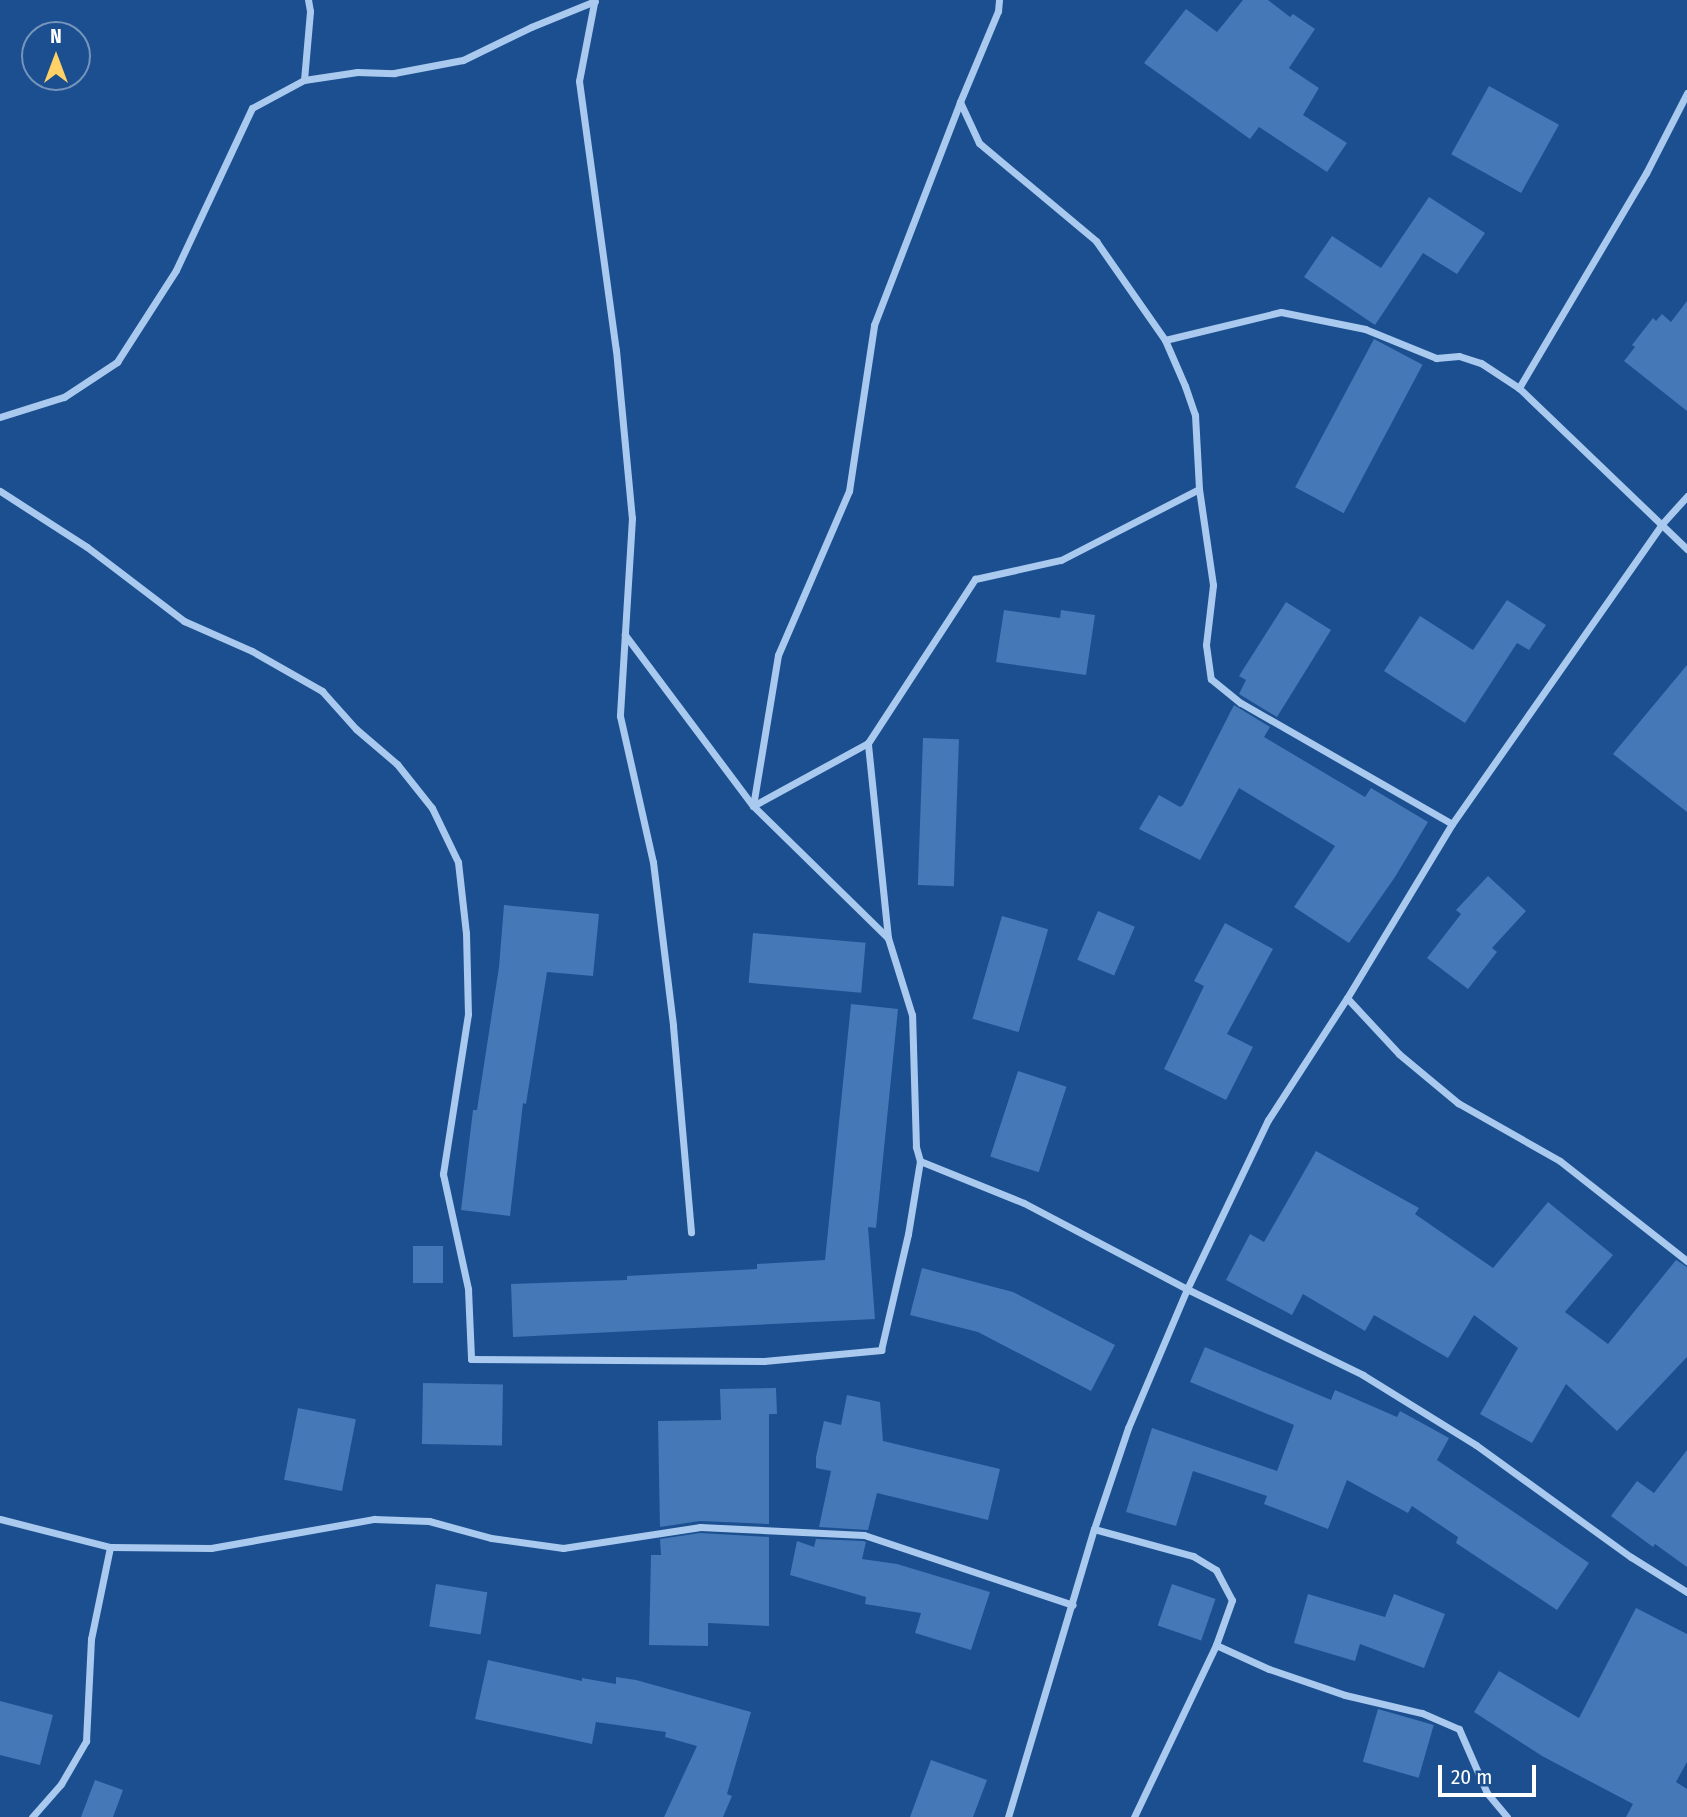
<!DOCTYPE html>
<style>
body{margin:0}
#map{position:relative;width:1687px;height:1817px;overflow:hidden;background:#1b4f8f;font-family:"Fira Sans Condensed",sans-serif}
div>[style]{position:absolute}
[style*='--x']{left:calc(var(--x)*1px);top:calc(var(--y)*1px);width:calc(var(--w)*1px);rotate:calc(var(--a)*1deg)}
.building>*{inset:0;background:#4478b7;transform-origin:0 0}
.minor>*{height:7px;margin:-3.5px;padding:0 3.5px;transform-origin:3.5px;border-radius:3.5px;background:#a9c9ee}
span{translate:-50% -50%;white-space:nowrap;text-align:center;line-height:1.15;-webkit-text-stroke:7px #1b4f8f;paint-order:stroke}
.north{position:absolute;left:21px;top:21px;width:70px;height:70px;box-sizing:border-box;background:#1b4f8f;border:2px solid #7695bc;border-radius:50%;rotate:0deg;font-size:19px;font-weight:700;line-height:28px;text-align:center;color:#fff}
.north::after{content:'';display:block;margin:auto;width:24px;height:32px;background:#ffd166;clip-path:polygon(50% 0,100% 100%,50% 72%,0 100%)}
.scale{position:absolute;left:1438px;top:1765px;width:98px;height:32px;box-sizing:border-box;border:4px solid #fff;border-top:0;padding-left:9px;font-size:21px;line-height:24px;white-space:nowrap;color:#fff;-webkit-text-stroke:5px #1b4f8f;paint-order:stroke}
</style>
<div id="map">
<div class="building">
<i style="clip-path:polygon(1243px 0,1268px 0,1290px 17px,1293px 14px,1315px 29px,1289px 68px,1319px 88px,1303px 115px,1347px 143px,1327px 172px,1259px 127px,1250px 139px,1144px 63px,1186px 9px,1217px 32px)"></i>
<i style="left:1489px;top:86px;width:80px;height:78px;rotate:29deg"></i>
<i style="clip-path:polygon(1429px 197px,1485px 233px,1457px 274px,1423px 253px,1375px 325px,1304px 277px,1332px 236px,1381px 268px)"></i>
<i style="clip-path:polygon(1687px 301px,1687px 411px,1624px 361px,1635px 347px,1632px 345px,1653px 318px,1656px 321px,1662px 314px,1671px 322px)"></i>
<i style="left:1374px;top:339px;width:55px;height:168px;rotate:28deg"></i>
<i style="clip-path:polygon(1507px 600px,1546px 625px,1529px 650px,1517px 643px,1465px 723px,1384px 671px,1420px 616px,1473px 650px)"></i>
<i style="clip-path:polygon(1286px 602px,1331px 630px,1277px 717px,1239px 694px,1246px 680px,1239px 676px)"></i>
<i style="clip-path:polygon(1004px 610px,1060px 618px,1061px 610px,1095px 615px,1086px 675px,996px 662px)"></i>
<i style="clip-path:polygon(1687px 665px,1687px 812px,1613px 754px)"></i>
<i style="clip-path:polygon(1234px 705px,1270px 727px,1264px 737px,1365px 797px,1371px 788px,1428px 822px,1395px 877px,1349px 943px,1294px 907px,1335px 846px,1239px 788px,1200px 860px,1139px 829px,1159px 795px,1180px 807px,1183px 805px)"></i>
<i style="left:923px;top:738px;width:36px;height:147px;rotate:2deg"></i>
<i style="clip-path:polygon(1488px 876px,1526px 911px,1492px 948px,1497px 952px,1468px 989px,1427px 958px,1461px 914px,1456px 910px)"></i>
<i style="clip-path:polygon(504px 905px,599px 914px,593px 976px,547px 972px,526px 1104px,523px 1103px,510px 1216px,461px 1210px,473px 1110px,477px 1110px,499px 967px)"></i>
<i style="left:1098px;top:911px;width:40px;height:53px;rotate:23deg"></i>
<i style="left:1002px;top:916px;width:48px;height:107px;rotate:16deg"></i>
<i style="clip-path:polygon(1225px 923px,1273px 949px,1227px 1034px,1253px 1047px,1226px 1100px,1164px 1069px,1204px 986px,1194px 981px)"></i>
<i style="left:753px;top:933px;width:113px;height:50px;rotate:5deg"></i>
<i style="clip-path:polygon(851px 1004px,898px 1009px,876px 1228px,868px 1227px,875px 1319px,513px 1337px,511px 1284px,627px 1280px,627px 1276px,757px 1269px,757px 1264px,825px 1260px)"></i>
<i style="left:1018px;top:1071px;width:51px;height:90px;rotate:18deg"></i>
<i style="clip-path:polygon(1316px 1151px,1419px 1208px,1415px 1214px,1493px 1268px,1548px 1202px,1613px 1255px,1565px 1312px,1608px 1344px,1676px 1260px,1687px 1267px,1687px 1357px,1617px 1431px,1566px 1384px,1532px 1443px,1480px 1414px,1518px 1348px,1474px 1315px,1448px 1358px,1374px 1315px,1365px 1331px,1303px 1294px,1292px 1315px,1226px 1280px,1250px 1234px,1264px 1242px)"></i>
<i style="left:413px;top:1246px;width:30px;height:37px"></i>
<i style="clip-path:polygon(922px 1268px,1013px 1292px,1115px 1345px,1091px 1391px,978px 1332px,910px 1315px)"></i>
<i style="clip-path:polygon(1205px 1347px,1331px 1400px,1335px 1390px,1397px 1417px,1400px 1411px,1449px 1438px,1437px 1460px,1589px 1563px,1557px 1610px,1456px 1543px,1458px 1537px,1412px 1506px,1408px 1513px,1347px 1480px,1328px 1529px,1264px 1504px,1267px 1496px,1193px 1471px,1176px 1526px,1126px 1512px,1152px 1428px,1277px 1471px,1294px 1425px,1190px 1382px)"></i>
<i style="left:423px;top:1383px;width:80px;height:61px;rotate:1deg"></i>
<i style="clip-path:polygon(776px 1388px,777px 1414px,769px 1414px,769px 1524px,700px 1521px,660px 1527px,658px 1421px,721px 1420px,720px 1389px)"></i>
<i style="clip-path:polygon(847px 1395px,880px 1402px,883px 1441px,1000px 1469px,988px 1520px,877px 1493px,868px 1530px,819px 1527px,831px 1471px,816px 1468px,816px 1457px,824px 1421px,841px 1425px)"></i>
<i style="left:298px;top:1408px;width:59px;height:73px;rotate:11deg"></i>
<i style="clip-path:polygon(1687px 1450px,1687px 1567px,1655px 1544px,1653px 1547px,1611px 1516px,1637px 1481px,1654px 1493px)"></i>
<i style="clip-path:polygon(700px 1533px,769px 1537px,769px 1626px,708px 1623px,708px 1646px,649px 1645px,651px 1555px,661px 1555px,660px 1539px)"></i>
<i style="clip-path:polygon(816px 1539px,863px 1541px,866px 1542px,862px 1559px,897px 1564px,990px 1592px,971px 1650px,915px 1633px,921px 1613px,865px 1604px,866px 1597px,790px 1575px,797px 1541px,814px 1547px)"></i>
<i style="left:436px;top:1584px;width:52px;height:43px;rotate:9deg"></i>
<i style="left:1172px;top:1584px;width:46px;height:44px;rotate:19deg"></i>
<i style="clip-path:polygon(1308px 1594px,1385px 1617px,1394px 1594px,1445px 1614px,1424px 1668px,1360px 1644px,1355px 1661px,1294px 1643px)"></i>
<i style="clip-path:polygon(1636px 1608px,1687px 1634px,1687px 1762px,1676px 1782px,1687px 1789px,1687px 1817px,1626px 1817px,1633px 1804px,1542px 1756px,1474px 1712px,1499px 1671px,1579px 1718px)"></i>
<i style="clip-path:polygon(488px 1660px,582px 1681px,582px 1678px,616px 1684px,616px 1677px,636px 1680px,751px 1712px,727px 1794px,732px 1796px,723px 1817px,664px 1817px,697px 1746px,665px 1737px,666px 1732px,596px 1722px,592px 1744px,475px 1719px)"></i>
<i style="clip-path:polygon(0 1701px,53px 1715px,40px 1765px,0 1755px)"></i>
<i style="left:1378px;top:1709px;width:58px;height:55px;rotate:16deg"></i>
<i style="clip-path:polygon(931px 1760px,987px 1780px,973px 1817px,910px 1817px)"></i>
<i style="clip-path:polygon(95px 1780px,123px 1790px,113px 1817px,81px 1817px)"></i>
</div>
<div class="minor">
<i style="--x:999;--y:0;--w:11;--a:95"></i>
<i style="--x:998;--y:11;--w:99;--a:112.7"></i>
<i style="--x:960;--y:102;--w:45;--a:65.1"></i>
<i style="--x:979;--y:143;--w:153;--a:39.9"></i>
<i style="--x:1096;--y:241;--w:121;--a:55.1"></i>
<i style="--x:1165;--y:340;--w:50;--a:66.5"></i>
<i style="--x:1185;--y:386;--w:31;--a:71"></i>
<i style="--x:1195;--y:415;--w:74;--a:86.9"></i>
<i style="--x:1199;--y:489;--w:97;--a:81.7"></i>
<i style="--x:1213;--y:585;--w:60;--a:96.7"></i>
<i style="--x:1206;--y:645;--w:34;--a:82"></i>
<i style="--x:1211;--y:679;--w:38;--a:39"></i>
<i style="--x:1241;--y:703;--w:243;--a:29.8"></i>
<i style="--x:594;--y:3;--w:79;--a:100.9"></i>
<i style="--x:579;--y:81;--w:272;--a:82.2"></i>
<i style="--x:616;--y:350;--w:169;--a:84.6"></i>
<i style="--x:632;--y:518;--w:198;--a:93.5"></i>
<i style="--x:620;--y:716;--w:150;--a:77.3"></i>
<i style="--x:653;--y:862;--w:165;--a:83"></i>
<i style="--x:673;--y:1026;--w:207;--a:85"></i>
<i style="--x:304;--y:80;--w:69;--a:-85"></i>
<i style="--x:310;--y:11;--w:11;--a:-100"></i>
<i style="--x:1687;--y:93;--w:90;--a:117.1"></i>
<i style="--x:1646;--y:173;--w:250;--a:120.6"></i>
<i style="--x:1519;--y:388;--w:233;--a:43.8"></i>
<i style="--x:1165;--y:340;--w:119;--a:-13.6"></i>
<i style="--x:1281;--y:312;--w:86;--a:11.4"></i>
<i style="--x:1365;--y:329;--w:77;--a:22.2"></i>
<i style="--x:1436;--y:358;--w:23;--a:-5"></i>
<i style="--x:1459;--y:356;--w:23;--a:18"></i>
<i style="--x:1481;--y:363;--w:45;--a:33.3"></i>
<i style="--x:0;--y:417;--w:67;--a:-17.4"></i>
<i style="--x:64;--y:397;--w:64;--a:-33.4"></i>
<i style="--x:117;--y:362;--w:109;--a:-57.3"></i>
<i style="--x:176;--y:270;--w:179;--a:-64.9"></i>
<i style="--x:252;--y:108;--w:59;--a:-28.3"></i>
<i style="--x:304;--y:80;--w:54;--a:-8.6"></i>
<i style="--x:357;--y:72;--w:37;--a:2"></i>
<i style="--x:394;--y:73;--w:70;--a:-10.7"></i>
<i style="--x:463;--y:60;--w:76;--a:-25.9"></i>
<i style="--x:531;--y:27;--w:69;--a:-22.1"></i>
<i style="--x:0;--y:491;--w:103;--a:32.8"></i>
<i style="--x:87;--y:547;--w:122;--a:37.3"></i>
<i style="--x:184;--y:621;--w:74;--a:23.8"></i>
<i style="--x:252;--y:651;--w:81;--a:29.7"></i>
<i style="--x:322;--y:691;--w:51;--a:48.2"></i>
<i style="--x:356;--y:729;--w:54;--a:40.5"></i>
<i style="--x:397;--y:764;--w:56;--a:51.5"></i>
<i style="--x:432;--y:808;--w:60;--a:64.3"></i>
<i style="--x:458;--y:862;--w:71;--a:83.6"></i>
<i style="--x:466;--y:933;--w:81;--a:88.6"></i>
<i style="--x:468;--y:1014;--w:162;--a:98.9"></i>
<i style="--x:443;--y:1174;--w:118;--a:77.7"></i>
<i style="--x:468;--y:1289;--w:70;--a:87.5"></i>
<i style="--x:471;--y:1359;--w:293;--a:0.4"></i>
<i style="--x:764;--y:1361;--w:118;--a:-5.4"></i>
<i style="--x:881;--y:1350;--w:119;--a:-76.9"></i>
<i style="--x:908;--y:1234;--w:74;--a:-80.7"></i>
<i style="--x:920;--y:1161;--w:15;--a:-106"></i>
<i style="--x:916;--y:1147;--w:132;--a:-91.7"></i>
<i style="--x:912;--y:1015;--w:81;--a:-107.3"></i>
<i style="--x:888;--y:938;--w:189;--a:-135.6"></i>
<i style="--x:753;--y:806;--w:214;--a:-126.8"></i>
<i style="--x:868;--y:743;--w:131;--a:151.3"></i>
<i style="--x:753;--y:806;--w:153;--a:-80.6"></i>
<i style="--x:778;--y:655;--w:179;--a:-66.6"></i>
<i style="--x:849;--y:491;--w:168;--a:-81.4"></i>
<i style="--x:874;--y:325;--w:239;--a:-68.9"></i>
<i style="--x:888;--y:938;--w:196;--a:-95.9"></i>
<i style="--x:868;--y:743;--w:196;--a:-56.9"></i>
<i style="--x:975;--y:579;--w:88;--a:-12.5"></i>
<i style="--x:1061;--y:560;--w:155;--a:-27.2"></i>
<i style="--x:1347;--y:998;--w:76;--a:47.1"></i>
<i style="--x:1399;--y:1054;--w:77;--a:39.7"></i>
<i style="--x:1458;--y:1103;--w:117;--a:29.6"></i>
<i style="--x:1560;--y:1161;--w:162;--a:38.2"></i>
<i style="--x:920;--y:1161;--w:112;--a:22"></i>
<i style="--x:1024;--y:1203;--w:184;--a:27.8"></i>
<i style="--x:1187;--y:1289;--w:196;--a:26"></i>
<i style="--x:1363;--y:1375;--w:133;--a:31.8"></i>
<i style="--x:1476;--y:1445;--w:191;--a:35.9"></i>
<i style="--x:1631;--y:1557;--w:66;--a:32"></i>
<i style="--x:0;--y:1519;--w:114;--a:14.3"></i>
<i style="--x:110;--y:1547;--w:101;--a:0.6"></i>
<i style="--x:211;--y:1548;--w:166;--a:-10.1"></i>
<i style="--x:374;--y:1519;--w:55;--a:2.1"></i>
<i style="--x:429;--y:1521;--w:64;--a:15.3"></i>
<i style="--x:491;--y:1538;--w:73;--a:7.9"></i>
<i style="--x:563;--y:1548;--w:139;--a:-8.7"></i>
<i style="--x:700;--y:1527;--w:164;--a:2.8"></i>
<i style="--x:864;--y:1535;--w:220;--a:18.5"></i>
<i style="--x:1094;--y:1529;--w:103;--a:15.3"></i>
<i style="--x:1193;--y:1556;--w:27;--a:31"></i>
<i style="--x:1216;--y:1570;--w:34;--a:62"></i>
<i style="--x:1232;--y:1600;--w:48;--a:109.6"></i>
<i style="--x:1216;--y:1645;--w:191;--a:115.5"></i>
<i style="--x:1216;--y:1645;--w:58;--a:24.4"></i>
<i style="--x:1269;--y:1669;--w:80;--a:18.9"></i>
<i style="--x:1345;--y:1695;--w:79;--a:13.2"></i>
<i style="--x:1422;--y:1713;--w:40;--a:23.4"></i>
<i style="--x:1459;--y:1729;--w:70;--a:66.4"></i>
<i style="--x:1487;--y:1793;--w:31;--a:50"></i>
<i style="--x:32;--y:1817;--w:44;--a:-48.7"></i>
<i style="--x:61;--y:1784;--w:50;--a:-59.8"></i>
<i style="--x:86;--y:1741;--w:102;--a:-87.2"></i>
<i style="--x:91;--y:1639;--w:94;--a:-78.3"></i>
<i style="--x:1008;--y:1817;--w:301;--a:-73.4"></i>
<i style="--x:1094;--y:1529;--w:107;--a:-71.4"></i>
<i style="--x:1128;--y:1428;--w:151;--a:-67"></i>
<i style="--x:1187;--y:1289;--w:187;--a:-64.4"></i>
<i style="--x:1268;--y:1120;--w:145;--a:-57.1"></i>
<i style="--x:1347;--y:998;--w:203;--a:-58.9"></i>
<i style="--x:1452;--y:824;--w:365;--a:-55"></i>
<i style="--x:1661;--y:525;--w:39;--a:-48"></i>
</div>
<div class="north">N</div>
<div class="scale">20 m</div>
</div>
